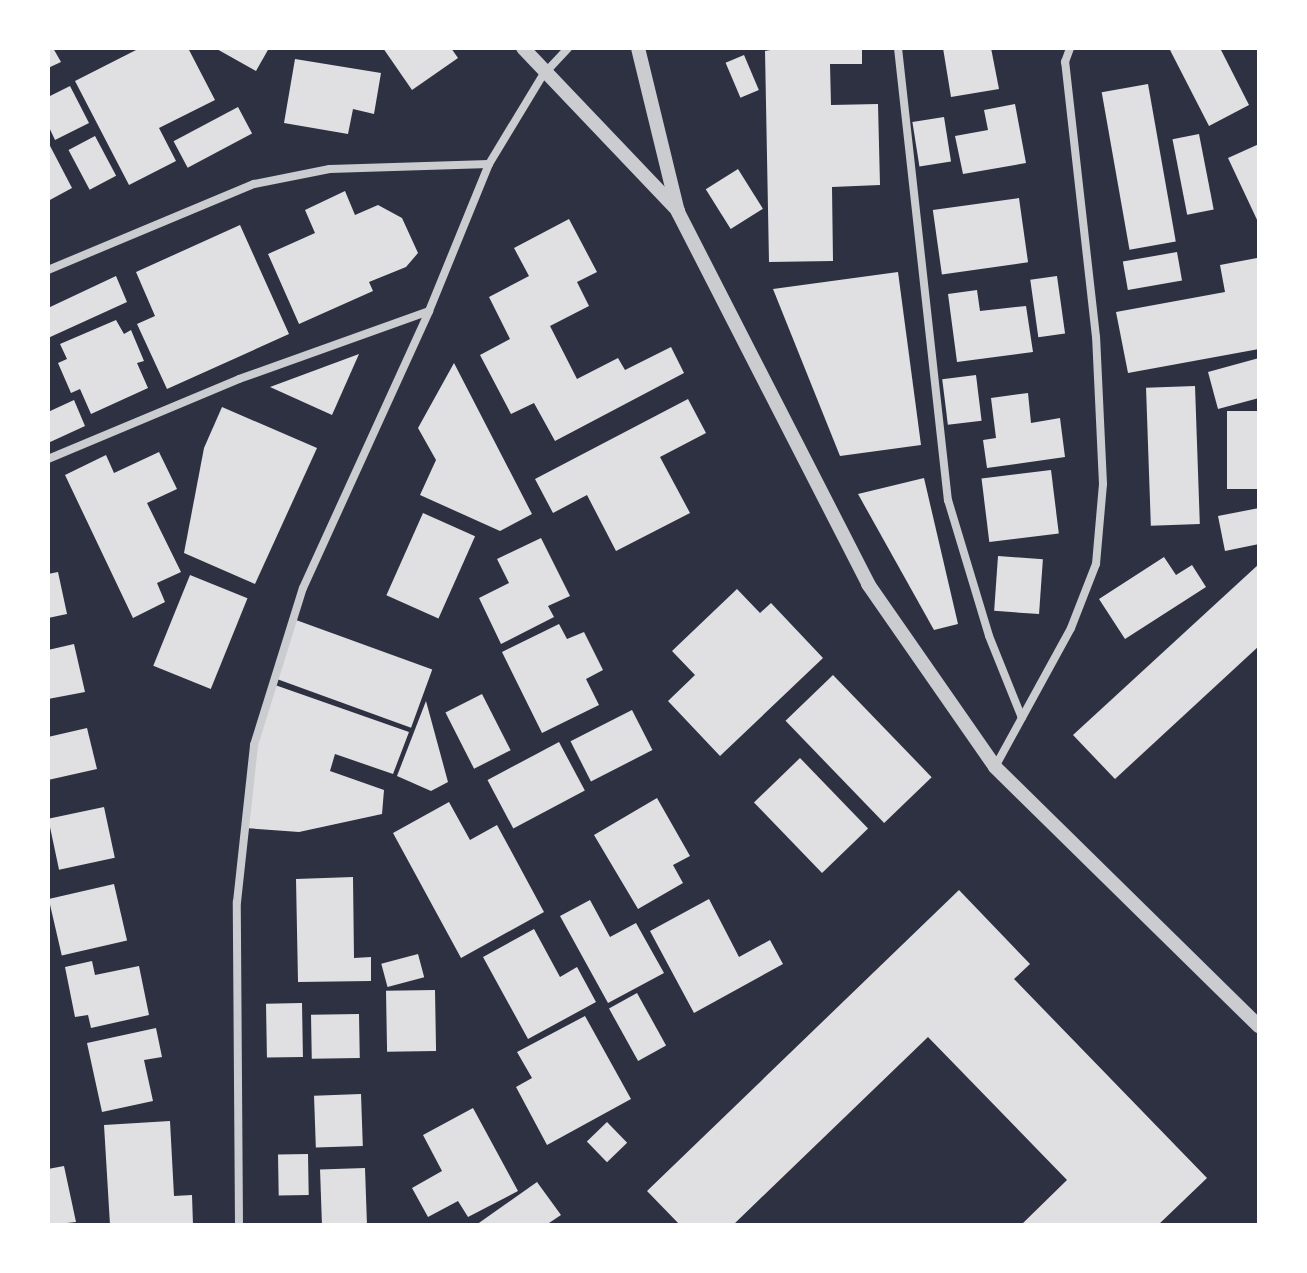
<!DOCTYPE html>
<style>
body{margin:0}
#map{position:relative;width:1307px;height:1273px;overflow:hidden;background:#2d3142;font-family:Jost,sans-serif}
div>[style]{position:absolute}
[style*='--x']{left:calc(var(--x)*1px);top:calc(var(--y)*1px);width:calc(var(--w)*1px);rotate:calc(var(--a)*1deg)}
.building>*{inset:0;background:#e0e0e3;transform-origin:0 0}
.minor>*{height:8px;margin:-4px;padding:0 4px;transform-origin:4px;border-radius:4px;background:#caccd0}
.tertiary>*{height:14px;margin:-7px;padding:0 7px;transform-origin:7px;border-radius:7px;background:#caccd0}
span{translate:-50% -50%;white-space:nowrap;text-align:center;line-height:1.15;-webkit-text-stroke:7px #fff;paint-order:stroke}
.frame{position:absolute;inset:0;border:50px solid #fff;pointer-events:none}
</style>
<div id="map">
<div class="building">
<i style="clip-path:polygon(48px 48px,53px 48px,61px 62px,48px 68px)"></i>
<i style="clip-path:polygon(140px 48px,188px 48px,215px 100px,159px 128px,176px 161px,129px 185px,75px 81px)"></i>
<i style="clip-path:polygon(215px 48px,269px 48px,256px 71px)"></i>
<i style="clip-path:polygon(383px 48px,451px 48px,458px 58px,412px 90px)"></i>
<i style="clip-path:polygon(781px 48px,862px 48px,862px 64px,830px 64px,831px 105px,878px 104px,880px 185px,832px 187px,833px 261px,769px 262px,765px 51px)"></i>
<i style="clip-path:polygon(943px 48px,991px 48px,999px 89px,951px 97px)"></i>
<i style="clip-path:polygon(1169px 48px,1220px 48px,1249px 105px,1209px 126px)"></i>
<i style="left:744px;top:55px;width:38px;height:20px;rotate:67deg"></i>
<i style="clip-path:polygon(295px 59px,381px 73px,374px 114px,353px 109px,348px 134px,284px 123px)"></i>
<i style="left:1148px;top:84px;width:160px;height:47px;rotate:80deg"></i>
<i style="clip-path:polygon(70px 86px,89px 123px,55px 140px,48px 125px,48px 97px)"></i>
<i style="clip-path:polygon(1015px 104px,1026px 163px,963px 174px,955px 136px,988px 130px,984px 110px)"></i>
<i style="left:238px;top:107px;width:30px;height:73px;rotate:62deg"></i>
<i style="left:944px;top:117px;width:45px;height:32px;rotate:81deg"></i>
<i style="left:1199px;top:134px;width:77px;height:27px;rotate:79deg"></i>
<i style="left:95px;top:136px;width:45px;height:30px;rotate:62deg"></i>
<i style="clip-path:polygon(48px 142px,72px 188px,48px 201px)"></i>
<i style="clip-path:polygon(1259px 144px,1259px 224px,1228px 158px)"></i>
<i style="left:738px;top:169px;width:47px;height:38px;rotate:58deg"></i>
<i style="clip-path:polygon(345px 191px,355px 215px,378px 205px,402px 218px,418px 253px,406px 267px,369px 282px,373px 291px,299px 324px,268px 254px,315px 233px,305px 210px)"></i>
<i style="left:1019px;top:198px;width:65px;height:87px;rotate:82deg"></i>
<i style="clip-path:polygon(569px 219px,597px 272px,577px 282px,589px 306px,550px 326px,577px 379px,618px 358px,625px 370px,671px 347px,684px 373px,555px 441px,534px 403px,511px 414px,480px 355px,510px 339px,489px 297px,529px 276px,514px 248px)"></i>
<i style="clip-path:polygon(240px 225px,289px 334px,167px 389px,137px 324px,155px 316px,136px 272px)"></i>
<i style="left:1177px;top:252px;width:29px;height:55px;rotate:80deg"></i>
<i style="clip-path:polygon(1257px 258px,1259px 349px,1128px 373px,1116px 312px,1225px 292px,1220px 265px)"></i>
<i style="clip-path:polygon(898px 272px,921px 445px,840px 456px,773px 289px)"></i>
<i style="clip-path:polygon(116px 276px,127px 302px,48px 338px,48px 308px)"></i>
<i style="left:1057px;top:276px;width:58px;height:27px;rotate:82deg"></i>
<i style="clip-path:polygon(977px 290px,980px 311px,1026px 306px,1033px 352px,957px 362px,948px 294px)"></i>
<i style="clip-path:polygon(116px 320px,124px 334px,131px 330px,144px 361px,137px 363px,148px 388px,91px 414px,80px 389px,71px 393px,58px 363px,67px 359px,60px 344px)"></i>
<i style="clip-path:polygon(359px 354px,332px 415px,270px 387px)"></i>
<i style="clip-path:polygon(1259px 358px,1259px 398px,1218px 409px,1208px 372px)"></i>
<i style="clip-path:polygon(454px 363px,532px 514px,500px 531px,420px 495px,436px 460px,418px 428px)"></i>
<i style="left:976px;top:375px;width:46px;height:34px;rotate:83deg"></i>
<i style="left:1195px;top:386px;width:138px;height:49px;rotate:88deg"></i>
<i style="clip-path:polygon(1028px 393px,1031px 423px,1060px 418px,1065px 457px,987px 468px,983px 440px,996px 438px,991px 398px)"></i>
<i style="clip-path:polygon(688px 399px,706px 433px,660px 457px,690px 513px,616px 551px,587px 495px,553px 513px,535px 479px)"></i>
<i style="clip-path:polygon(74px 400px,85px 426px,48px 443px,48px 412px)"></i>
<i style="clip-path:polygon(222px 407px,317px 448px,255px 584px,184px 553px,204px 448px)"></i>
<i style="left:1259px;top:411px;width:78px;height:32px;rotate:90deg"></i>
<i style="clip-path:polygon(159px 452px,177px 489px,147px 503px,181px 572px,157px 583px,165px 602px,133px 618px,65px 475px,106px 455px,114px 473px)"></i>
<i style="left:1051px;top:470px;width:64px;height:70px;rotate:83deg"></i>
<i style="clip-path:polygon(924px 478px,958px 624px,934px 630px,858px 494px)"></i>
<i style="clip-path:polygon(1259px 508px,1259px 544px,1225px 551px,1218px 516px)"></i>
<i style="left:423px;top:513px;width:57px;height:90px;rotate:24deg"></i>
<i style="clip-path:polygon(541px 538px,570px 596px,548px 606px,554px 617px,501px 644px,479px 598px,509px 583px,497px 559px)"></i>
<i style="left:998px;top:556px;width:45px;height:55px;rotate:4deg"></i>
<i style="clip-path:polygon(1164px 557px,1176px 575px,1192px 565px,1206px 587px,1125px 639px,1099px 599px)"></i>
<i style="clip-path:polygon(1259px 564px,1259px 646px,1115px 779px,1073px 735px)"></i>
<i style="clip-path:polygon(58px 572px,67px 614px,48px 618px,48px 574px)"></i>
<i style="left:190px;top:575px;width:62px;height:98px;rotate:22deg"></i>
<i style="clip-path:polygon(737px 589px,760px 613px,771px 603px,823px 658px,720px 756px,668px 701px,695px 675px,672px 651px)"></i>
<i style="left:296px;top:620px;width:145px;height:62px;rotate:20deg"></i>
<i style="clip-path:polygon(559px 624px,567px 639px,584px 632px,603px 670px,586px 679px,599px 705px,542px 733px,502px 652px)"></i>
<i style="clip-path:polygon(74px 644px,85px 692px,48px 699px,48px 650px)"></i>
<i style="left:833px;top:675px;width:142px;height:66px;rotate:46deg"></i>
<i style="clip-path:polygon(275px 685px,409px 732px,393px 774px,335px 754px,330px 771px,384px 790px,382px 814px,299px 832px,245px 828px,254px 745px)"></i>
<i style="left:482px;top:694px;width:63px;height:41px;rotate:63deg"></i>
<i style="clip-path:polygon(426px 701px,448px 782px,431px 791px,397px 776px)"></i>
<i style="left:632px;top:710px;width:45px;height:69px;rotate:63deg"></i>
<i style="clip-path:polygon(87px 728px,97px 769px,48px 780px,48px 737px)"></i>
<i style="left:559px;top:742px;width:55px;height:81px;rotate:62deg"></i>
<i style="left:800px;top:758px;width:98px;height:64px;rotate:46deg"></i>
<i style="clip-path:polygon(657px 798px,690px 856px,673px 865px,683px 883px,638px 909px,594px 835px)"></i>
<i style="clip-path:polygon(449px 802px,470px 840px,497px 825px,544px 912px,461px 958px,393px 833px)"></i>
<i style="left:104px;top:807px;width:52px;height:57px;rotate:78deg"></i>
<i style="clip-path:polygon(353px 877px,354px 958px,371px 957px,371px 981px,298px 982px,296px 879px)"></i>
<i style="left:114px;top:884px;width:58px;height:67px;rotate:77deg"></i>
<i style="clip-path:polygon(959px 890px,1030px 964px,1014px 979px,1207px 1178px,1158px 1225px,1021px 1225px,1067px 1180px,928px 1037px,733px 1225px,680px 1225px,647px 1191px)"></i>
<i style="clip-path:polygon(709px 899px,739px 957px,770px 940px,783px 964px,694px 1013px,650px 931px)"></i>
<i style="clip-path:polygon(590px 900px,610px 937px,636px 923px,664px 973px,608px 1003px,560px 916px)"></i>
<i style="clip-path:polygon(534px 929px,560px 977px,577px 967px,596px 1002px,528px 1039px,483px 957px)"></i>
<i style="left:418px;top:954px;width:24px;height:38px;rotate:75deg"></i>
<i style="clip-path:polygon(92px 961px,95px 975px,139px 966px,149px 1015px,91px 1028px,88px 1015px,75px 1017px,65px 967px)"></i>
<i style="left:435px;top:990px;width:61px;height:49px;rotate:89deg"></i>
<i style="left:637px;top:993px;width:60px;height:32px;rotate:61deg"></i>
<i style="left:302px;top:1003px;width:54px;height:36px;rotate:89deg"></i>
<i style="left:359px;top:1014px;width:44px;height:48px;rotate:89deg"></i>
<i style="clip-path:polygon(585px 1016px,631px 1099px,547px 1145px,516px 1087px,532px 1078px,517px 1052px)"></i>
<i style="clip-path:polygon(156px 1028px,162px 1057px,144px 1060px,153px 1101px,102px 1112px,87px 1043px)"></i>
<i style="left:361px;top:1094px;width:52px;height:47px;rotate:88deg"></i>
<i style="clip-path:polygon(473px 1108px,518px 1191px,468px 1217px,458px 1201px,428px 1217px,412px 1188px,442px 1171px,423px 1135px)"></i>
<i style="clip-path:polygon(170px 1121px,174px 1196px,192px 1195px,193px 1225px,110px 1225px,104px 1125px)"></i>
<i style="left:607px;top:1122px;width:29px;height:28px;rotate:46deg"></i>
<i style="left:308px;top:1154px;width:41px;height:30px;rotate:89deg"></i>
<i style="clip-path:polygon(64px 1166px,76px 1222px,48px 1225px,48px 1169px)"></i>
<i style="left:365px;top:1168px;width:57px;height:45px;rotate:88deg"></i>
<i style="clip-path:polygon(537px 1182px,561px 1215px,546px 1225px,476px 1225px)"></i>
</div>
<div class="minor">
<i style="--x:898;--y:48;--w:455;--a:83.7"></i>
<i style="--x:948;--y:500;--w:142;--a:73.2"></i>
<i style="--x:989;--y:636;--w:88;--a:68.1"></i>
<i style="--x:48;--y:270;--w:223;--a:-22.7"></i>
<i style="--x:254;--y:184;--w:77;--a:-11.2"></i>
<i style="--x:330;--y:169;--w:159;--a:-1.8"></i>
<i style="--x:48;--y:459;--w:207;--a:-22.7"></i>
<i style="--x:239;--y:379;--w:202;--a:-19.7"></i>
<i style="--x:995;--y:767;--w:158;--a:-61.3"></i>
<i style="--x:1071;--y:628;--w:69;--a:-68.7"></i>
<i style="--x:1096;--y:564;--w:80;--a:-85"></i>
<i style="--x:1103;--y:484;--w:147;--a:-92.7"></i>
<i style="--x:1096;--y:337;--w:277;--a:-96.4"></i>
<i style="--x:1065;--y:62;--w:15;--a:-70"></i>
<i style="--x:239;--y:1225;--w:323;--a:-90.4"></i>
<i style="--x:237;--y:902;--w:158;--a:-83.8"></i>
<i style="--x:254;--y:745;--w:164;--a:-72.7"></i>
<i style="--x:303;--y:588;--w:304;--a:-65.5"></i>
<i style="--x:429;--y:311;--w:159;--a:-67.8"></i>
<i style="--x:489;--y:164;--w:104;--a:-58.8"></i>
<i style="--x:543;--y:75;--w:37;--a:-47"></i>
</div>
<div class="tertiary">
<i style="--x:523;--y:48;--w:225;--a:46.4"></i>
<i style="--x:638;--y:48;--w:169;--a:76.3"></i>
<i style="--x:678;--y:212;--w:418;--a:62.9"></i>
<i style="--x:868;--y:584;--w:223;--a:55.2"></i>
<i style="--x:995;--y:767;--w:370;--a:44.5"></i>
</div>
<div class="frame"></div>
</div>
